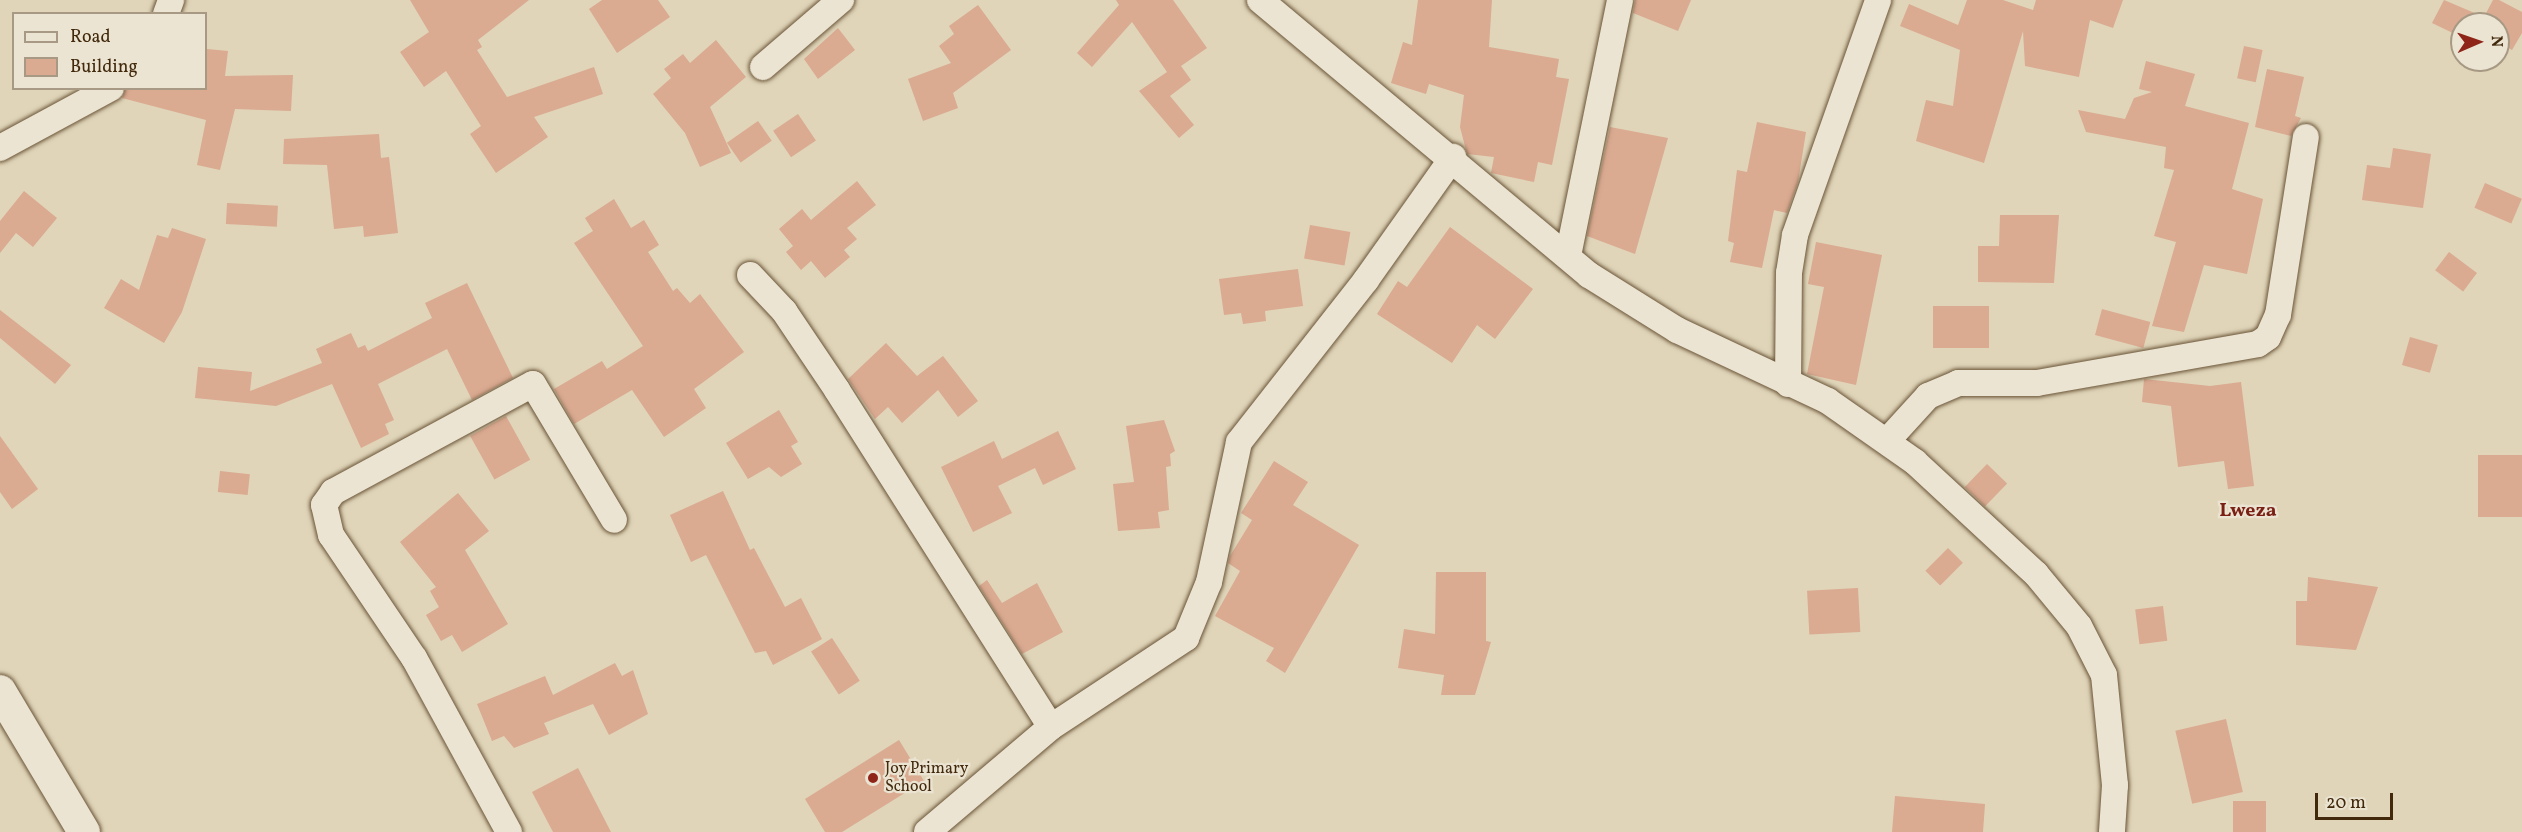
<!DOCTYPE html>
<style>
body{margin:0}
#map{position:relative;width:2522px;height:832px;overflow:hidden;background:#e0d5b9;font-family:Vollkorn,serif}
div>[style]{position:absolute}
[style*='--x']{left:calc(var(--x)*1px);top:calc(var(--y)*1px);width:calc(var(--w)*1px);rotate:calc(var(--a)*1deg)}
.building>*{inset:0;background:#daaa91;transform-origin:0 0}
.roads{filter:drop-shadow(0 0 2px #6a5437) drop-shadow(0 0 2px #6a5437)}
.minor>*{height:26px;margin:-13px;padding:0 13px;transform-origin:13px;border-radius:13px;background:#ebe4d2}
.tertiary>*{height:32px;margin:-16px;padding:0 16px;transform-origin:16px;border-radius:16px;background:#ebe4d2}
.dots>*{width:16px;height:16px;translate:-50% -50%;box-sizing:border-box;border:3px solid #ebe4d2;border-radius:50%}
span{translate:-50% -50%;white-space:nowrap;text-align:center;line-height:1.15;-webkit-text-stroke:4.5px #ebe4d2;paint-order:stroke}
.poi-label{font-size:16px;color:#42290c}
.left{translate:0 -50%;text-align:left}
.quarter-label{font-size:20px;color:#7a1f14;font-weight:700}
.legend{position:absolute;left:12px;top:12px;width:195px;height:78px;box-sizing:border-box;background:#ebe4d2;border:2px solid #a79983;margin:0;padding:8px 10px;list-style:none;font-size:18px;color:#42290c}
.legend li{display:flex;align-items:center;gap:12px;height:30px}
.legend b{width:30px;border:2px solid #a79983}
.north{position:absolute;left:2450px;top:12px;width:60px;height:60px;box-sizing:border-box;background:#ebe4d2;border:2px solid #a79983;border-radius:50%;rotate:88deg;font-size:16px;font-weight:700;line-height:24px;text-align:center;color:#42290c}
.north::after{content:'';display:block;margin:auto;width:21px;height:27px;background:#8f2418;clip-path:polygon(50% 0,100% 100%,50% 72%,0 100%)}
.scale{position:absolute;left:2315px;top:793px;width:78px;height:27px;box-sizing:border-box;border:3px solid #42290c;border-top:0;padding-left:8px;font-size:18px;line-height:21px;white-space:nowrap;color:#42290c;-webkit-text-stroke:4px #ebe4d2;paint-order:stroke}
</style>
<div id="map">
<div class="building">
<i style="clip-path:polygon(410px 0,529px 0,478px 40px,482px 47px,477px 50px,507px 97px,594px 67px,603px 94px,534px 117px,548px 137px,496px 173px,470px 134px,481px 126px,446px 71px,424px 87px,400px 52px,429px 32px)"></i>
<i style="clip-path:polygon(602px 0,658px 0,670px 17px,617px 53px,589px 9px)"></i>
<i style="clip-path:polygon(1116px 0,1173px 0,1207px 48px,1181px 66px,1191px 80px,1170px 96px,1194px 125px,1179px 138px,1139px 91px,1167px 72px,1132px 22px,1092px 67px,1077px 53px,1119px 5px)"></i>
<i style="clip-path:polygon(1418px 0,1492px 0,1489px 47px,1559px 59px,1556px 77px,1569px 79px,1559px 130px,1552px 165px,1538px 162px,1534px 182px,1491px 173px,1494px 157px,1467px 154px,1460px 127px,1464px 95px,1429px 84px,1426px 94px,1391px 83px,1403px 42px,1412px 45px)"></i>
<i style="clip-path:polygon(1635px 0,1691px 0,1678px 31px,1633px 13px)"></i>
<i style="clip-path:polygon(1967px 0,2003px 0,2033px 10px,2036px 0,2123px 0,2113px 28px,2090px 20px,2079px 77px,2025px 66px,2023px 31px,1984px 163px,1916px 141px,1926px 100px,1953px 106px,1960px 50px,1900px 26px,1909px 4px,1958px 25px)"></i>
<i style="clip-path:polygon(2444px 0,2484px 17px,2493px 0,2499px 0,2522px 12px,2522px 33px,2512px 50px,2498px 42px,2498px 24px,2462px 24px,2457px 35px,2432px 23px)"></i>
<i style="clip-path:polygon(978px 5px,1011px 50px,953px 93px,958px 108px,923px 121px,908px 79px,951px 63px,939px 46px,954px 34px,949px 26px)"></i>
<i style="clip-path:polygon(838px 28px,855px 50px,818px 79px,804px 59px)"></i>
<i style="clip-path:polygon(716px 40px,746px 77px,710px 107px,731px 153px,700px 167px,685px 133px,653px 94px,671px 78px,664px 69px,683px 54px,690px 63px)"></i>
<i style="left:2244px;top:46px;width:19px;height:33px;rotate:12deg"></i>
<i style="clip-path:polygon(207px 49px,228px 51px,225px 76px,293px 75px,291px 111px,235px 109px,220px 170px,197px 165px,206px 120px,122px 98px,126px 88px,206px 88px)"></i>
<i style="clip-path:polygon(2146px 61px,2195px 74px,2185px 106px,2249px 123px,2232px 189px,2263px 199px,2247px 274px,2204px 265px,2184px 332px,2152px 326px,2176px 242px,2154px 236px,2174px 170px,2164px 168px,2166px 147px,2086px 132px,2078px 110px,2125px 119px,2134px 98px,2152px 92px,2139px 89px)"></i>
<i style="clip-path:polygon(2267px 69px,2304px 77px,2295px 116px,2301px 118px,2291px 136px,2255px 127px)"></i>
<i style="left:798px;top:114px;width:32px;height:30px;rotate:56deg"></i>
<i style="left:758px;top:121px;width:24px;height:38px;rotate:55deg"></i>
<i style="clip-path:polygon(1757px 122px,1806px 132px,1798px 182px,1787px 213px,1774px 210px,1762px 268px,1730px 262px,1734px 243px,1728px 241px,1737px 170px,1747px 172px)"></i>
<i style="clip-path:polygon(1610px 127px,1668px 138px,1635px 254px,1587px 236px)"></i>
<i style="clip-path:polygon(379px 134px,381px 158px,389px 157px,398px 233px,364px 237px,363px 226px,334px 229px,327px 165px,283px 164px,284px 139px)"></i>
<i style="clip-path:polygon(2393px 148px,2431px 154px,2423px 208px,2362px 200px,2367px 165px,2390px 168px)"></i>
<i style="clip-path:polygon(857px 181px,876px 205px,847px 228px,857px 239px,844px 250px,850px 257px,825px 278px,811px 261px,801px 270px,786px 252px,793px 246px,779px 229px,802px 209px,811px 220px)"></i>
<i style="left:2485px;top:183px;width:40px;height:27px;rotate:23deg"></i>
<i style="clip-path:polygon(24px 191px,57px 218px,33px 247px,16px 233px,0 253px,0 221px)"></i>
<i style="clip-path:polygon(614px 199px,631px 228px,644px 220px,659px 245px,648px 252px,673px 291px,677px 288px,690px 303px,700px 294px,744px 352px,694px 389px,706px 408px,664px 437px,632px 390px,574px 424px,554px 389px,602px 361px,607px 369px,643px 346px,574px 243px,593px 231px,585px 218px)"></i>
<i style="left:227px;top:203px;width:51px;height:21px;rotate:3deg"></i>
<i style="clip-path:polygon(2000px 215px,2059px 215px,2054px 283px,1978px 282px,1978px 246px,1999px 246px)"></i>
<i style="left:1310px;top:225px;width:41px;height:34px;rotate:10deg"></i>
<i style="clip-path:polygon(1450px 227px,1533px 289px,1495px 339px,1477px 325px,1452px 363px,1377px 314px,1398px 281px,1407px 287px)"></i>
<i style="clip-path:polygon(172px 228px,206px 239px,182px 312px,164px 343px,104px 308px,121px 279px,139px 290px,157px 235px,168px 238px)"></i>
<i style="clip-path:polygon(1816px 242px,1882px 255px,1856px 385px,1807px 374px,1824px 287px,1808px 284px)"></i>
<i style="left:2449px;top:252px;width:35px;height:23px;rotate:37deg"></i>
<i style="clip-path:polygon(1298px 269px,1303px 306px,1265px 311px,1266px 321px,1243px 324px,1241px 313px,1224px 315px,1219px 279px)"></i>
<i style="clip-path:polygon(467px 283px,513px 378px,472px 400px,447px 349px,378px 384px,394px 420px,385px 424px,389px 434px,361px 448px,332px 384px,276px 406px,195px 398px,198px 367px,252px 372px,250px 391px,322px 363px,316px 349px,351px 333px,358px 348px,365px 345px,368px 351px,432px 318px,425px 303px)"></i>
<i style="left:1933px;top:306px;width:56px;height:42px"></i>
<i style="left:2102px;top:309px;width:50px;height:27px;rotate:15deg"></i>
<i style="clip-path:polygon(0 310px,71px 365px,55px 384px,0 338px)"></i>
<i style="left:2410px;top:337px;width:29px;height:29px;rotate:16deg"></i>
<i style="clip-path:polygon(886px 343px,917px 376px,943px 356px,978px 401px,958px 417px,938px 390px,902px 423px,888px 407px,875px 419px,848px 379px)"></i>
<i style="clip-path:polygon(2144px 379px,2210px 386px,2241px 382px,2254px 486px,2228px 489px,2224px 461px,2178px 467px,2171px 406px,2142px 402px)"></i>
<i style="clip-path:polygon(779px 410px,798px 442px,791px 446px,802px 464px,781px 477px,769px 467px,748px 479px,726px 443px)"></i>
<i style="left:506px;top:416px;width:50px;height:41px;rotate:61deg"></i>
<i style="clip-path:polygon(1164px 420px,1175px 451px,1170px 454px,1171px 466px,1166px 467px,1169px 510px,1158px 512px,1160px 528px,1118px 531px,1113px 484px,1134px 482px,1126px 426px)"></i>
<i style="clip-path:polygon(1058px 431px,1076px 469px,1043px 485px,1035px 468px,998px 486px,1012px 513px,973px 532px,941px 467px,994px 441px,1002px 459px)"></i>
<i style="clip-path:polygon(0 436px,38px 489px,12px 509px,0 492px)"></i>
<i style="left:2478px;top:455px;width:44px;height:62px"></i>
<i style="clip-path:polygon(1274px 461px,1308px 482px,1293px 505px,1359px 545px,1285px 673px,1266px 661px,1274px 648px,1215px 616px,1240px 571px,1228px 563px,1230px 556px,1252px 520px,1241px 513px)"></i>
<i style="left:1987px;top:464px;width:28px;height:32px;rotate:44deg"></i>
<i style="left:220px;top:471px;width:30px;height:21px;rotate:6deg"></i>
<i style="clip-path:polygon(723px 491px,750px 550px,754px 548px,785px 607px,801px 598px,822px 639px,773px 665px,766px 651px,755px 653px,706px 555px,691px 562px,670px 515px)"></i>
<i style="clip-path:polygon(458px 493px,489px 531px,465px 550px,508px 624px,462px 652px,452px 635px,441px 641px,426px 615px,439px 607px,430px 591px,436px 587px,400px 542px)"></i>
<i style="left:1948px;top:548px;width:21px;height:32px;rotate:45deg"></i>
<i style="clip-path:polygon(1436px 572px,1486px 572px,1486px 641px,1491px 642px,1475px 695px,1441px 695px,1444px 675px,1398px 668px,1404px 629px,1435px 634px)"></i>
<i style="clip-path:polygon(2308px 577px,2378px 587px,2356px 650px,2296px 645px,2296px 601px,2307px 601px)"></i>
<i style="clip-path:polygon(987px 580px,1002px 603px,1037px 583px,1063px 632px,1022px 654px,979px 586px)"></i>
<i style="left:1858px;top:588px;width:44px;height:51px;rotate:87deg"></i>
<i style="left:2163px;top:606px;width:35px;height:28px;rotate:83deg"></i>
<i style="left:832px;top:638px;width:51px;height:25px;rotate:57deg"></i>
<i style="clip-path:polygon(615px 663px,622px 676px,633px 670px,648px 714px,609px 735px,593px 704px,544px 723px,549px 734px,514px 748px,504px 736px,492px 741px,477px 704px,545px 676px,553px 695px)"></i>
<i style="left:2226px;top:719px;width:75px;height:52px;rotate:77deg"></i>
<i style="clip-path:polygon(899px 740px,924px 781px,842px 832px,825px 832px,805px 799px)"></i>
<i style="clip-path:polygon(578px 768px,611px 832px,553px 832px,532px 792px)"></i>
<i style="clip-path:polygon(1895px 796px,1985px 804px,1983px 832px,1892px 832px)"></i>
<i style="left:2233px;top:801px;width:33px;height:31px"></i>
</div>
<div class="roads">
<div class="minor">
<i style="--x:1260;--y:0;--w:429;--a:39.9"></i>
<i style="--x:1589;--y:275;--w:104;--a:32"></i>
<i style="--x:1677;--y:330;--w:167;--a:25.2"></i>
<i style="--x:1828;--y:401;--w:106;--a:35"></i>
<i style="--x:1915;--y:462;--w:165;--a:42.8"></i>
<i style="--x:2036;--y:574;--w:67;--a:50.4"></i>
<i style="--x:2079;--y:626;--w:55;--a:63"></i>
<i style="--x:2104;--y:675;--w:111;--a:84.3"></i>
<i style="--x:2115;--y:785;--w:47;--a:93.7"></i>
<i style="--x:166;--y:14;--w:15;--a:-70"></i>
<i style="--x:763;--y:67;--w:103;--a:-40.7"></i>
<i style="--x:0;--y:148;--w:126;--a:-28.4"></i>
<i style="--x:1568;--y:256;--w:261;--a:-78.5"></i>
<i style="--x:750;--y:275;--w:50;--a:46.6"></i>
<i style="--x:784;--y:311;--w:95;--a:56.1"></i>
<i style="--x:837;--y:390;--w:399;--a:57.6"></i>
<i style="--x:1788;--y:384;--w:111;--a:-89.5"></i>
<i style="--x:1789;--y:273;--w:38;--a:-81"></i>
<i style="--x:1795;--y:235;--w:249;--a:-70.5"></i>
<i style="--x:1887;--y:441;--w:61;--a:-47.7"></i>
<i style="--x:1928;--y:396;--w:33;--a:-23"></i>
<i style="--x:1958;--y:383;--w:79;--a:0"></i>
<i style="--x:2037;--y:383;--w:224;--a:-10"></i>
<i style="--x:2258;--y:344;--w:12;--a:-35"></i>
<i style="--x:2268;--y:337;--w:24;--a:-66"></i>
<i style="--x:2278;--y:315;--w:180;--a:-81.1"></i>
<i style="--x:509;--y:832;--w:198;--a:-118.6"></i>
<i style="--x:414;--y:658;--w:148;--a:-124"></i>
<i style="--x:331;--y:535;--w:31;--a:-103"></i>
<i style="--x:324;--y:505;--w:16;--a:-55"></i>
<i style="--x:333;--y:492;--w:227;--a:-28.4"></i>
<i style="--x:533;--y:384;--w:158;--a:59.2"></i>
<i style="--x:927;--y:832;--w:162;--a:-40.3"></i>
<i style="--x:1051;--y:727;--w:162;--a:-33.4"></i>
<i style="--x:1186;--y:638;--w:61;--a:-67.7"></i>
<i style="--x:1209;--y:582;--w:143;--a:-77.9"></i>
<i style="--x:1239;--y:442;--w:206;--a:-51.9"></i>
<i style="--x:1366;--y:280;--w:151;--a:-54.7"></i>
</div>
<div class="tertiary">
<i style="--x:0;--y:691;--w:164;--a:59.2"></i>
</div>
</div>
<div class="dots">
<i style="left:873px;top:778px;background:#8f2418"></i>
</div>
<div class="poi-label">
<span class="left" style="left:885px;top:778px">Joy Primary<br>School</span>
</div>
<div class="quarter-label">
<span style="left:2248px;top:511px">Lweza</span>
</div>
<ul class="legend">
<li><b style="height:8px;background:#ebe4d2"></b>Road</li>
<li><b style="height:16px;background:#daaa91"></b>Building</li>
</ul>
<div class="north">N</div>
<div class="scale">20 m</div>
</div>
